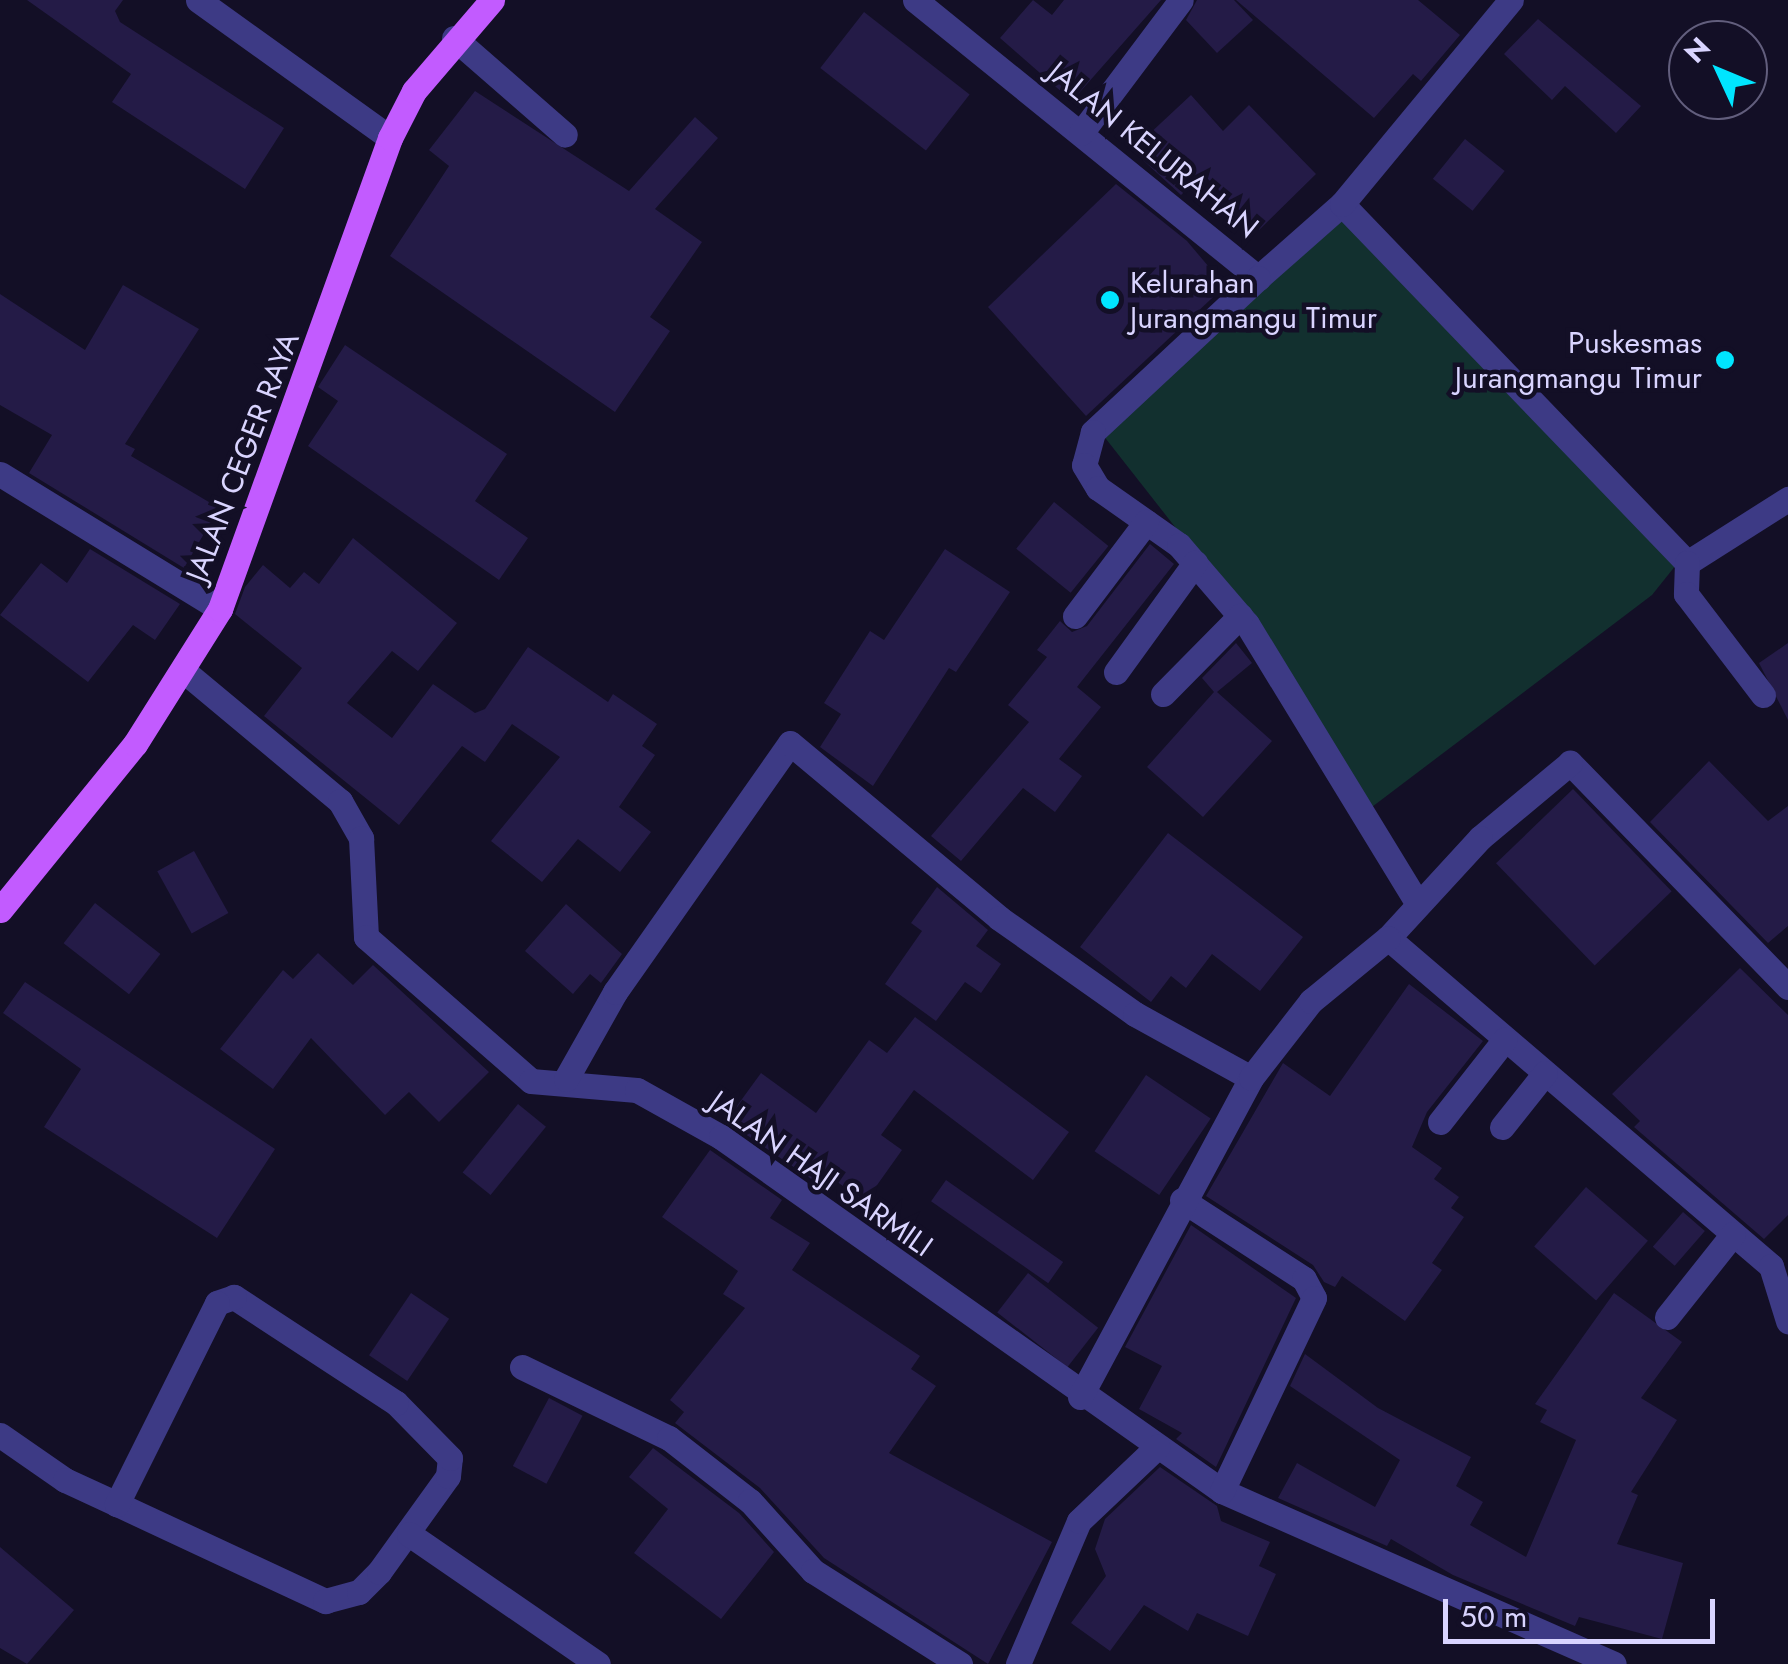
<!DOCTYPE html>
<style>
body{margin:0}
#map{position:relative;width:1788px;height:1664px;overflow:hidden;background:#130f26;font-family:Jost,sans-serif}
div>[style]{position:absolute}
[style*='--x']{left:calc(var(--x)*1px);top:calc(var(--y)*1px);width:calc(var(--w)*1px);rotate:calc(var(--a)*1deg)}
.green>*{inset:0;background:#12302f}
.building>*{inset:0;background:#241b47;transform-origin:0 0}
.minor>*{height:25px;margin:-12.5px;padding:0 12.5px;transform-origin:12.5px;border-radius:12.5px;background:#3d3a85}
.major>*{height:25px;margin:-12.5px;padding:0 12.5px;transform-origin:12.5px;border-radius:12.5px;background:#c25bff}
.dots>*{width:28px;height:28px;translate:-50% -50%;box-sizing:border-box;border:5px solid #130f26;border-radius:50%}
span{translate:-50% -50%;white-space:nowrap;text-align:center;line-height:1.15;-webkit-text-stroke:9px #130f26;paint-order:stroke}
.street-label{font-size:30px;color:#d9d4ff}
.poi-label{font-size:30px;color:#d9d4ff}
.left{translate:0 -50%;text-align:left}
.right{translate:-100% -50%;text-align:right}
.north{position:absolute;left:1668px;top:20px;width:100px;height:100px;box-sizing:border-box;background:#130f26;border:2px solid #625e7d;border-radius:50%;rotate:314deg;font-size:28px;font-weight:700;line-height:40px;text-align:center;color:#d9d4ff}
.north::after{content:'';display:block;margin:auto;width:35px;height:45px;background:#00e5ff;clip-path:polygon(50% 0,100% 100%,50% 72%,0 100%)}
.scale{position:absolute;left:1443px;top:1599px;width:272px;height:45px;box-sizing:border-box;border:5px solid #d9d4ff;border-top:0;padding-left:12px;font-size:30px;line-height:35px;white-space:nowrap;color:#d9d4ff;-webkit-text-stroke:8px #130f26;paint-order:stroke}
</style>
<div id="map">
<div class="green">
<i style="clip-path:polygon(1349px 204px,1684px 555px,1652px 595px,1364px 813px,1248px 620px,1099px 430px)"></i>
</div>
<div class="building">
<i style="clip-path:polygon(27px 0,123px 0,115px 11px,120px 22px,284px 128px,245px 189px,112px 102px,131px 74px)"></i>
<i style="clip-path:polygon(1033px 0,1052px 15px,1064px 0,1161px 0,1072px 101px,1000px 38px)"></i>
<i style="clip-path:polygon(1197px 0,1234px 0,1253px 20px,1217px 53px,1186px 20px)"></i>
<i style="clip-path:polygon(1236px 0,1418px 0,1460px 35px,1421px 81px,1413px 74px,1374px 118px)"></i>
<i style="left:864px;top:12px;width:134px;height:71px;rotate:38deg"></i>
<i style="clip-path:polygon(1538px 19px,1641px 106px,1616px 133px,1565px 86px,1552px 100px,1504px 54px)"></i>
<i style="clip-path:polygon(475px 91px,629px 191px,695px 117px,718px 138px,655px 209px,702px 242px,650px 317px,670px 331px,615px 412px,390px 256px,449px 166px,429px 150px)"></i>
<i style="clip-path:polygon(1191px 95px,1223px 131px,1249px 105px,1316px 174px,1259px 230px,1203px 174px,1181px 195px,1132px 150px)"></i>
<i style="left:1465px;top:139px;width:51px;height:51px;rotate:39deg"></i>
<i style="clip-path:polygon(1116px 184px,1187px 241px,1225px 286px,1086px 416px,988px 307px)"></i>
<i style="clip-path:polygon(123px 285px,199px 329px,125px 444px,135px 449px,131px 456px,219px 508px,184px 568px,29px 473px,52px 435px,0 405px,0 294px,85px 350px)"></i>
<i style="clip-path:polygon(345px 345px,507px 454px,475px 501px,528px 538px,499px 580px,308px 446px,338px 401px,318px 387px)"></i>
<i style="left:1054px;top:502px;width:70px;height:60px;rotate:39deg"></i>
<i style="clip-path:polygon(353px 538px,457px 623px,418px 671px,392px 651px,347px 703px,392px 738px,433px 684px,475px 713px,485px 709px,528px 647px,608px 702px,613px 694px,657px 724px,642px 746px,655px 755px,619px 807px,651px 832px,620px 872px,578px 839px,542px 882px,491px 841px,560px 757px,512px 724px,485px 762px,462px 746px,399px 825px,264px 716px,302px 668px,235px 614px,245px 587px,263px 565px,290px 588px,304px 572px,319px 584px)"></i>
<i style="clip-path:polygon(1150px 544px,1174px 564px,1077px 687px,1101px 707px,1059px 759px,1082px 776px,1055px 812px,1023px 788px,961px 861px,931px 836px,1029px 722px,1008px 705px,1047px 657px,1037px 650px,1060px 621px,1072px 632px,1087px 626px)"></i>
<i style="clip-path:polygon(90px 549px,180px 604px,155px 640px,133px 625px,88px 682px,0 615px,41px 563px,67px 583px)"></i>
<i style="clip-path:polygon(945px 549px,1010px 592px,956px 672px,949px 668px,873px 786px,820px 747px,841px 714px,824px 703px,870px 631px,884px 640px)"></i>
<i style="clip-path:polygon(1236px 643px,1252px 663px,1217px 692px,1272px 741px,1203px 817px,1147px 767px,1214px 692px,1202px 678px)"></i>
<i style="clip-path:polygon(1788px 643px,1788px 720px,1759px 663px)"></i>
<i style="clip-path:polygon(1709px 761px,1768px 821px,1788px 806px,1788px 926px,1768px 943px,1650px 822px)"></i>
<i style="left:1573px;top:789px;width:142px;height:107px;rotate:46deg"></i>
<i style="clip-path:polygon(1168px 833px,1303px 937px,1260px 991px,1212px 954px,1186px 988px,1171px 976px,1151px 1002px,1080px 947px)"></i>
<i style="left:194px;top:851px;width:71px;height:42px;rotate:61deg"></i>
<i style="clip-path:polygon(937px 887px,988px 930px,976px 946px,1001px 964px,981px 993px,965px 982px,936px 1021px,885px 984px,922px 931px,911px 923px)"></i>
<i style="left:95px;top:903px;width:83px;height:51px;rotate:38deg"></i>
<i style="clip-path:polygon(566px 904px,622px 954px,601px 983px,590px 974px,573px 994px,525px 951px)"></i>
<i style="clip-path:polygon(318px 953px,353px 985px,373px 965px,489px 1072px,439px 1122px,409px 1092px,385px 1115px,311px 1038px,273px 1089px,220px 1049px,283px 970px,293px 979px)"></i>
<i style="clip-path:polygon(1740px 968px,1788px 1015px,1788px 1215px,1764px 1239px,1634px 1127px,1640px 1121px,1612px 1094px)"></i>
<i style="clip-path:polygon(25px 982px,275px 1149px,217px 1238px,44px 1127px,81px 1069px,3px 1013px)"></i>
<i style="clip-path:polygon(1409px 984px,1483px 1041px,1427px 1112px,1412px 1147px,1442px 1168px,1434px 1179px,1459px 1197px,1451px 1208px,1464px 1217px,1432px 1263px,1442px 1270px,1405px 1321px,1342px 1276px,1335px 1287px,1324px 1282px,1313px 1265px,1206px 1196px,1283px 1063px,1330px 1096px)"></i>
<i style="clip-path:polygon(915px 1017px,1069px 1132px,1033px 1180px,914px 1090px,881px 1135px,902px 1150px,865px 1202px,836px 1181px,829px 1191px,726px 1121px,761px 1073px,816px 1113px,869px 1040px,887px 1053px)"></i>
<i style="left:1146px;top:1075px;width:78px;height:92px;rotate:34deg"></i>
<i style="left:518px;top:1104px;width:36px;height:88px;rotate:39deg"></i>
<i style="clip-path:polygon(710px 1150px,782px 1200px,770px 1218px,810px 1243px,792px 1270px,920px 1356px,911px 1369px,936px 1386px,889px 1453px,1052px 1542px,988px 1664px,824px 1558px,760px 1488px,675px 1423px,684px 1412px,670px 1400px,745px 1308px,723px 1294px,738px 1271px,662px 1217px)"></i>
<i style="left:946px;top:1180px;width:143px;height:26px;rotate:35deg"></i>
<i style="left:1586px;top:1187px;width:82px;height:79px;rotate:41deg"></i>
<i style="left:1683px;top:1212px;width:29px;height:46px;rotate:41deg"></i>
<i style="clip-path:polygon(1191px 1225px,1296px 1298px,1216px 1467px,1176px 1439px,1182px 1433px,1139px 1409px,1162px 1366px,1125px 1347px)"></i>
<i style="left:1028px;top:1273px;width:89px;height:50px;rotate:38deg"></i>
<i style="left:411px;top:1293px;width:46px;height:75px;rotate:34deg"></i>
<i style="clip-path:polygon(1614px 1293px,1682px 1342px,1641px 1398px,1677px 1420px,1631px 1492px,1638px 1495px,1617px 1544px,1683px 1563px,1662px 1639px,1579px 1617px,1575px 1626px,1453px 1575px,1391px 1539px,1387px 1546px,1278px 1498px,1297px 1463px,1375px 1507px,1400px 1460px,1290px 1386px,1305px 1354px,1378px 1408px,1471px 1457px,1456px 1486px,1483px 1502px,1470px 1525px,1526px 1557px,1576px 1440px,1540px 1422px,1547px 1410px,1535px 1404px)"></i>
<i style="left:549px;top:1398px;width:38px;height:77px;rotate:28deg"></i>
<i style="clip-path:polygon(653px 1448px,739px 1513px,774px 1552px,721px 1619px,634px 1553px,668px 1509px,629px 1477px)"></i>
<i style="clip-path:polygon(1160px 1467px,1217px 1506px,1221px 1521px,1270px 1542px,1259px 1566px,1276px 1574px,1248px 1636px,1197px 1613px,1188px 1631px,1144px 1605px,1110px 1651px,1071px 1623px,1106px 1576px,1095px 1549px,1105px 1519px)"></i>
<i style="clip-path:polygon(0 1547px,74px 1610px,27px 1664px,0 1648px)"></i>
</div>
<div class="minor">
<i style="--x:198;--y:0;--w:236;--a:35.7"></i>
<i style="--x:915;--y:0;--w:442;--a:39"></i>
<i style="--x:1258;--y:278;--w:112;--a:-41.4"></i>
<i style="--x:1342;--y:204;--w:498;--a:46.1"></i>
<i style="--x:1687;--y:563;--w:120;--a:-32.4"></i>
<i style="--x:454;--y:38;--w:147;--a:41.1"></i>
<i style="--x:1081;--y:133;--w:166;--a:-53.1"></i>
<i style="--x:1342;--y:204;--w:265;--a:-50.4"></i>
<i style="--x:1258;--y:278;--w:226;--a:137"></i>
<i style="--x:1093;--y:432;--w:34;--a:105"></i>
<i style="--x:1084;--y:465;--w:27;--a:59"></i>
<i style="--x:1098;--y:488;--w:99;--a:35.1"></i>
<i style="--x:1179;--y:545;--w:104;--a:49.3"></i>
<i style="--x:1247;--y:624;--w:327;--a:58.6"></i>
<i style="--x:0;--y:474;--w:258;--a:31.5"></i>
<i style="--x:1687;--y:563;--w:31;--a:92"></i>
<i style="--x:1686;--y:594;--w:127;--a:52.7"></i>
<i style="--x:1075;--y:616;--w:118;--a:-52.9"></i>
<i style="--x:185;--y:672;--w:202;--a:39.8"></i>
<i style="--x:340;--y:801;--w:43;--a:60.4"></i>
<i style="--x:361;--y:838;--w:99;--a:87.1"></i>
<i style="--x:366;--y:937;--w:219;--a:41.1"></i>
<i style="--x:531;--y:1081;--w:106;--a:4.9"></i>
<i style="--x:637;--y:1090;--w:96;--a:29.2"></i>
<i style="--x:721;--y:1137;--w:613;--a:35.24"></i>
<i style="--x:1222;--y:1491;--w:428;--a:23.8"></i>
<i style="--x:1116;--y:672;--w:135;--a:-54.1"></i>
<i style="--x:1163;--y:694;--w:110;--a:-45.4"></i>
<i style="--x:1788;--y:987;--w:313;--a:-134.2"></i>
<i style="--x:1570;--y:763;--w:117;--a:140.2"></i>
<i style="--x:1480;--y:838;--w:136;--a:132.6"></i>
<i style="--x:1388;--y:938;--w:504;--a:40.58"></i>
<i style="--x:1771;--y:1266;--w:58;--a:72.8"></i>
<i style="--x:566;--y:1079;--w:100;--a:-60.6"></i>
<i style="--x:615;--y:992;--w:304;--a:-54.9"></i>
<i style="--x:790;--y:743;--w:273;--a:39.9"></i>
<i style="--x:999;--y:918;--w:166;--a:35.2"></i>
<i style="--x:1135;--y:1014;--w:132;--a:28.9"></i>
<i style="--x:1440;--y:1122;--w:105;--a:-51.9"></i>
<i style="--x:1502;--y:1127;--w:69;--a:-51.5"></i>
<i style="--x:1182;--y:1200;--w:145;--a:32.9"></i>
<i style="--x:1304;--y:1279;--w:21;--a:62"></i>
<i style="--x:1314;--y:1298;--w:214;--a:115.5"></i>
<i style="--x:1667;--y:1317;--w:106;--a:-51.5"></i>
<i style="--x:522;--y:1367;--w:163;--a:25.8"></i>
<i style="--x:669;--y:1438;--w:103;--a:37.9"></i>
<i style="--x:750;--y:1501;--w:94;--a:48"></i>
<i style="--x:813;--y:1571;--w:174;--a:32.3"></i>
<i style="--x:1080;--y:1397;--w:362;--a:-61.8"></i>
<i style="--x:1251;--y:1078;--w:98;--a:-52.1"></i>
<i style="--x:1311;--y:1001;--w:99;--a:-39.3"></i>
<i style="--x:0;--y:1435;--w:79;--a:34.7"></i>
<i style="--x:65;--y:1480;--w:57;--a:24.8"></i>
<i style="--x:117;--y:1504;--w:230;--a:25"></i>
<i style="--x:325;--y:1601;--w:35;--a:-15"></i>
<i style="--x:359;--y:1592;--w:28;--a:-45"></i>
<i style="--x:379;--y:1572;--w:118;--a:-54.3"></i>
<i style="--x:448;--y:1476;--w:18;--a:-84"></i>
<i style="--x:450;--y:1458;--w:77;--a:-134.5"></i>
<i style="--x:396;--y:1403;--w:194;--a:-146.8"></i>
<i style="--x:234;--y:1297;--w:18;--a:161"></i>
<i style="--x:217;--y:1303;--w:225;--a:116.5"></i>
<i style="--x:409;--y:1534;--w:229;--a:34.5"></i>
<i style="--x:1018;--y:1664;--w:155;--a:-66.9"></i>
<i style="--x:1079;--y:1521;--w:108;--a:-43.5"></i>
</div>
<div class="major">
<i style="--x:0;--y:910;--w:214;--a:-50.9"></i>
<i style="--x:135;--y:744;--w:160;--a:-57.8"></i>
<i style="--x:220;--y:609;--w:501;--a:-70.15"></i>
<i style="--x:390;--y:138;--w:53;--a:-62.9"></i>
<i style="--x:414;--y:91;--w:120;--a:-49.4"></i>
</div>
<div class="dots">
<i style="left:1110px;top:300px;background:#00e5ff"></i>
<i style="left:1725px;top:360px;background:#00e5ff"></i>
</div>
<div class="street-label">
<span style="left:1153px;top:150px;rotate:39deg">JALAN KELURAHAN</span>
<span style="left:243px;top:457px;rotate:-69deg">JALAN CEGER RAYA</span>
<span style="left:821px;top:1174px;rotate:35deg">JALAN HAJI SARMILI</span>
</div>
<div class="poi-label">
<span class="left" style="left:1130px;top:300px">Kelurahan<br>Jurangmangu Timur</span>
<span class="right" style="left:1702px;top:360px">Puskesmas<br>Jurangmangu Timur</span>
</div>
<div class="north">N</div>
<div class="scale">50 m</div>
</div>
